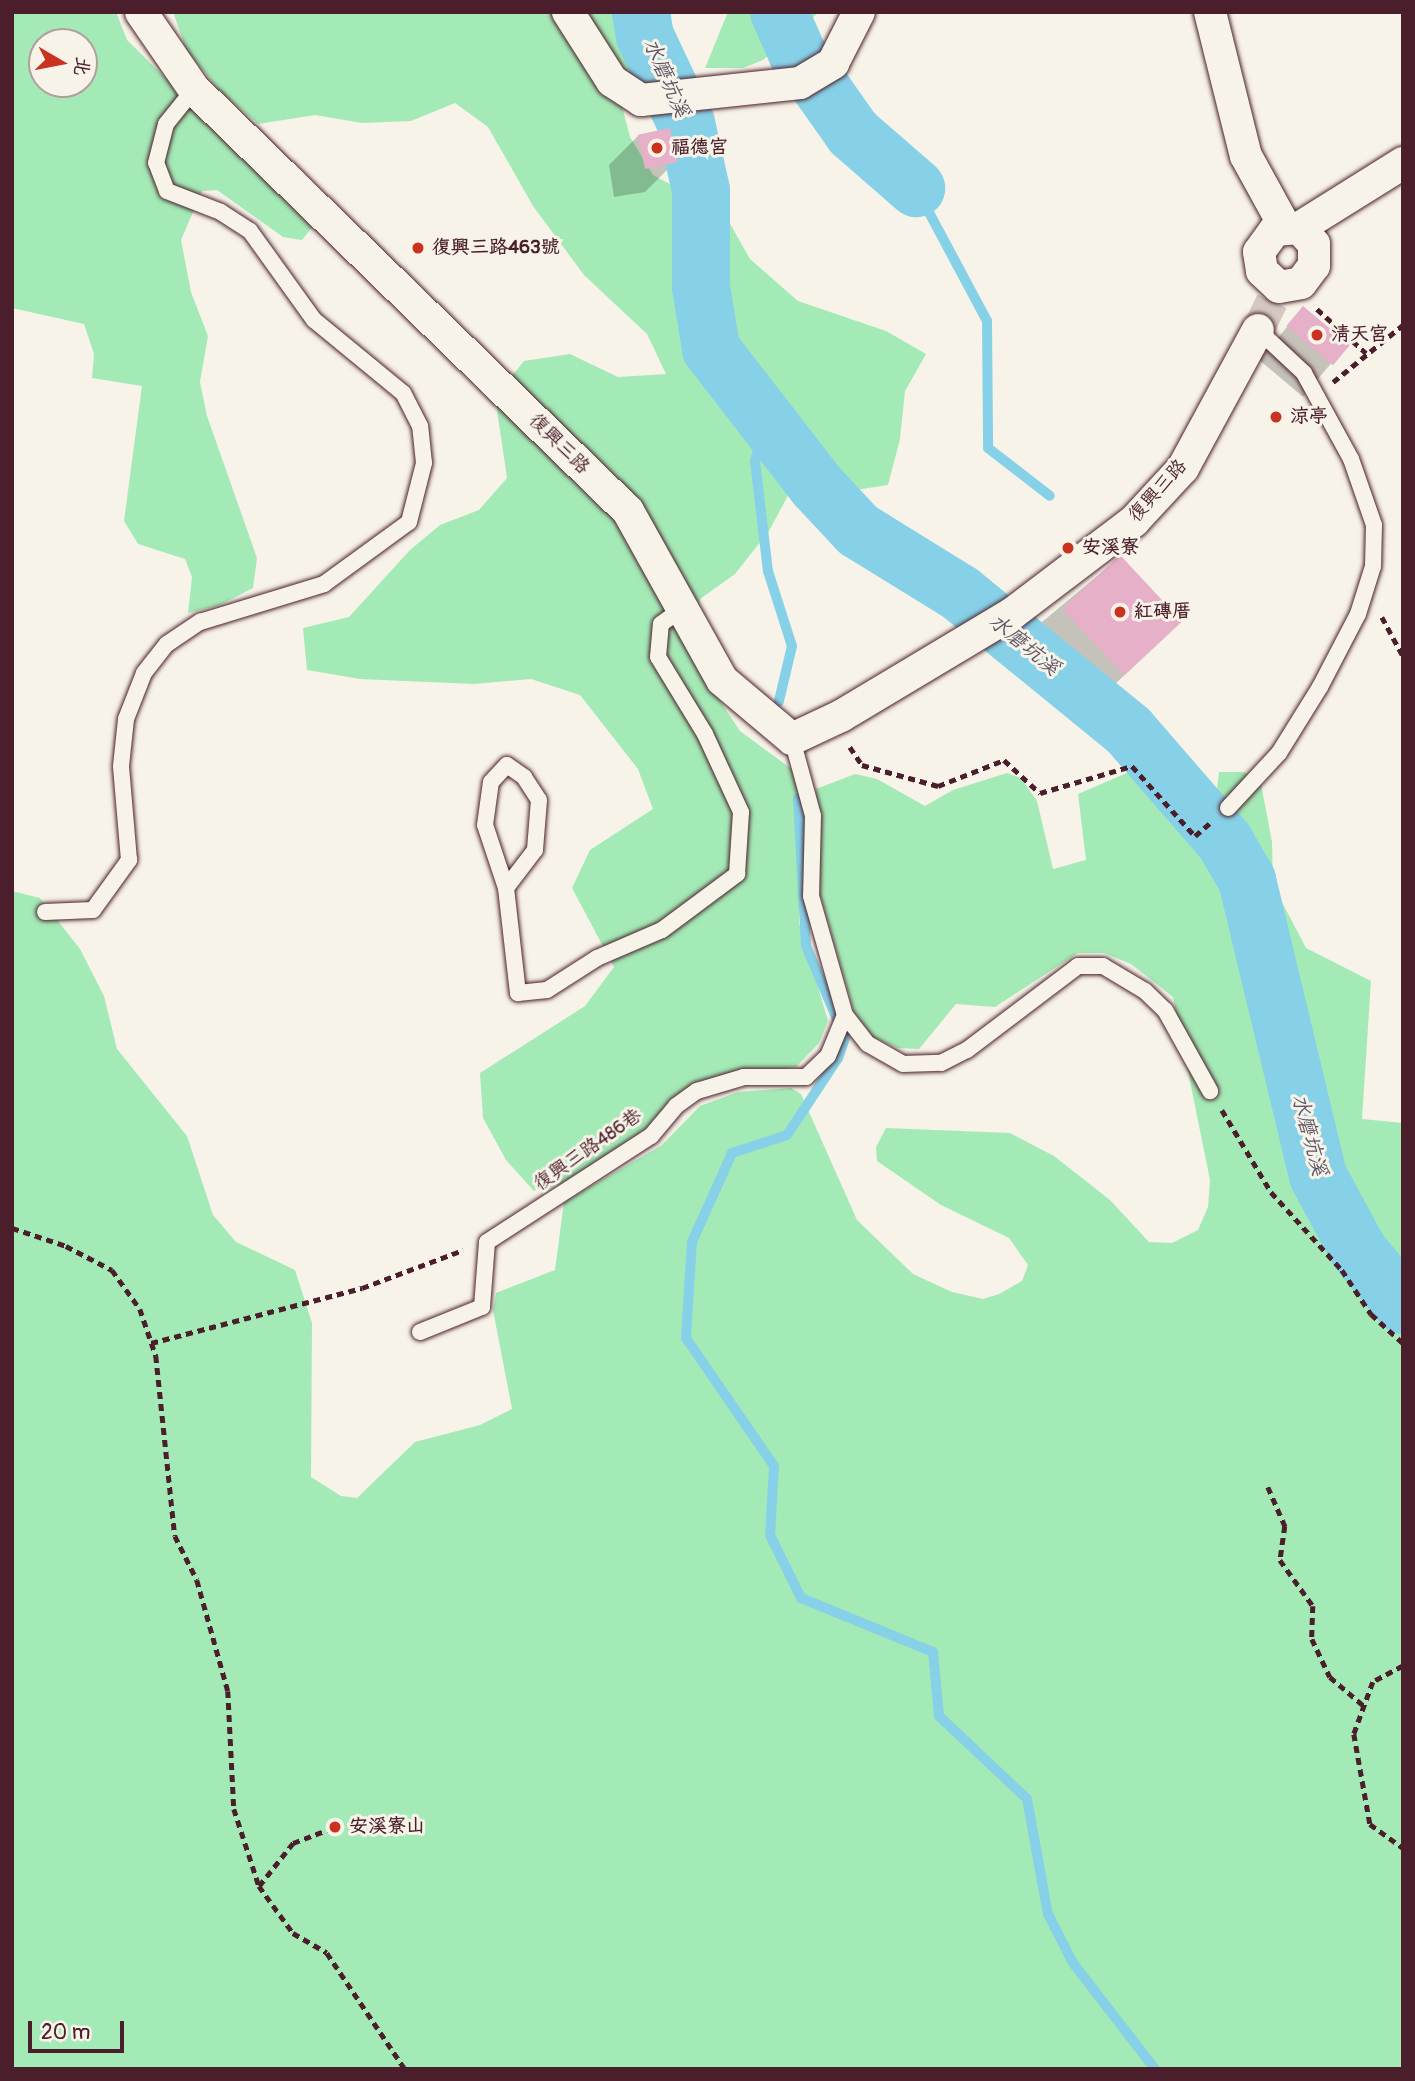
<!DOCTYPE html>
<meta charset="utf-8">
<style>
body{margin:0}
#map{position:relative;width:1415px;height:2081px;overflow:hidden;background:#f7f3e8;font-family:Pangolin,"LXGW WenKai TC",sans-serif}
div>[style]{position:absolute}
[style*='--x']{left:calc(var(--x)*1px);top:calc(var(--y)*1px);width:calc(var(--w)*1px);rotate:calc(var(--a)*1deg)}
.green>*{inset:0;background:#a4eab6}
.shadow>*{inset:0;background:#0003;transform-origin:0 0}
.stream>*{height:10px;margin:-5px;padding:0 5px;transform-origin:5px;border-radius:5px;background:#87d1e8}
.river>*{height:58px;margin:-29px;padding:0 29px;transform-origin:29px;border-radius:29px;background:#87d1e8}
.building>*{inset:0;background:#e6b0c9;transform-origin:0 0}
.minor-tunnel>*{height:32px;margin-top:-16px;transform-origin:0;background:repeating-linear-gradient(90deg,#d4c9c2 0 32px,transparent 0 48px)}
.path>*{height:4.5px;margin-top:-2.25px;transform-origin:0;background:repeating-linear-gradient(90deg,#4a1f2b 0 7px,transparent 0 12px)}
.roads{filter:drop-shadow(0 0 2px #4a1f2b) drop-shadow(0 0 2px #4a1f2b)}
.service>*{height:16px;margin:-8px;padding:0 8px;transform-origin:8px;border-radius:8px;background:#f7f3e8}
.minor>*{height:32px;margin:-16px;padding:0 16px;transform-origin:16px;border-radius:16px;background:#f7f3e8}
.dots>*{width:19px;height:19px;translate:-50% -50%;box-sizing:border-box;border:4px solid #f7f3e8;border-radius:50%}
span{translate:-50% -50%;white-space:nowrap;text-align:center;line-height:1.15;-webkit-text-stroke:6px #f7f3e8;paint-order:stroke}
.poi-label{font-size:19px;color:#4a1f2b;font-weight:700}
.left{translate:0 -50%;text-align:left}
.street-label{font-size:19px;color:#4a1f2b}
.water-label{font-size:21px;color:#5c5464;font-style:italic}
.frame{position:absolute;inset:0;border:14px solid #4a1f2b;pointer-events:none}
.north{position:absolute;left:28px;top:28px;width:70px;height:70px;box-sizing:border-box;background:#f7f3e8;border:2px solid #b29e9c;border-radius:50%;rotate:100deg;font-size:19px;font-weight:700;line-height:28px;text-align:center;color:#4a1f2b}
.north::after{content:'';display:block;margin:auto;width:24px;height:32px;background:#c8321e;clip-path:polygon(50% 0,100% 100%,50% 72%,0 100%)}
.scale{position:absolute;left:28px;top:2021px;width:96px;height:32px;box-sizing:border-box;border:4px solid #4a1f2b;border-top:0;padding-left:9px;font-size:21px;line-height:24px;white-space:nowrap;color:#4a1f2b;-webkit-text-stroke:5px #f7f3e8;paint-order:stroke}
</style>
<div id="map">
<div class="green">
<i style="clip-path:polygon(evenodd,12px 12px,116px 12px,127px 40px,314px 225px,302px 240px,283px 237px,217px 190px,202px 191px,181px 240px,191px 292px,208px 336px,200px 382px,207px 416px,257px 558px,253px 588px,220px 605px,188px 613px,192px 577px,185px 559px,138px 544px,124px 521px,142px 386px,92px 378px,94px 354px,84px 324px,12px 308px,12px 12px,42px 42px,84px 42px,84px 84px,42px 84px,42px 42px)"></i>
<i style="clip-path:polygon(173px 12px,661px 12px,645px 79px,617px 87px,630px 137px,653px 175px,724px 213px,750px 259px,798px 301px,886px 331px,926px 354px,905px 391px,900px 439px,888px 485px,842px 492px,791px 490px,769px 531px,735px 574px,700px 599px,694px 651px,716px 695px,740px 731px,793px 770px,805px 810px,799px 923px,828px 1021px,819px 1043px,796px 1067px,723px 1078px,562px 1184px,534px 1191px,506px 1160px,483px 1118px,480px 1073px,585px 1006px,614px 967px,572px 888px,590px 850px,653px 809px,638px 769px,580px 695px,531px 679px,474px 684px,360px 679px,307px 670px,303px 628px,349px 617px,410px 550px,440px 525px,479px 510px,507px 478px,495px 397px,524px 361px,570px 354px,618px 377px,666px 374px,647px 334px,584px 275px,533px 206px,488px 127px,455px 103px,411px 121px,362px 123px,315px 115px,258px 124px,219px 90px,186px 49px)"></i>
<i style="clip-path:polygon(728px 12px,819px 12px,763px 60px,743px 68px,705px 68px)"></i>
<i style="clip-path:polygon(1129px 772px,1190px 845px,1203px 847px,1211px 841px,1219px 772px,1244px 772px,1261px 784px,1272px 842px,1273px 885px,1306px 948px,1371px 981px,1362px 1119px,1403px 1123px,1403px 2069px,12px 2069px,12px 891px,40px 898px,80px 949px,104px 996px,117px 1049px,187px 1136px,213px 1215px,236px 1242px,295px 1270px,312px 1323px,311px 1477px,341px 1496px,357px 1498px,415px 1442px,480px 1425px,512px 1409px,493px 1310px,496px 1293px,555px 1270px,564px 1202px,662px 1145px,700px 1106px,738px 1092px,791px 1088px,801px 1094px,857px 1220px,913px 1274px,952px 1292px,983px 1299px,999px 1294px,1022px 1281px,1028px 1265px,1009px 1238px,941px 1205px,877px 1161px,876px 1147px,886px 1128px,1010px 1133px,1054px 1156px,1110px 1200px,1149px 1242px,1172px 1243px,1198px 1230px,1208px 1207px,1210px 1180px,1173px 997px,1131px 964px,1104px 953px,1078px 953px,995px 1007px,956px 1004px,919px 1049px,898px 1048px,873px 1037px,854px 1012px,820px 894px,816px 789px,855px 774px,877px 779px,925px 806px,953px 790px,1007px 773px,1021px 778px,1037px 801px,1053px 869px,1086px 860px,1078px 794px)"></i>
</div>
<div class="shadow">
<i style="clip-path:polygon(639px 135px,675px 162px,645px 192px,614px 197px,609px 165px)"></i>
<i style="left:1303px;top:308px;width:57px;height:68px;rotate:40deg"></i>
<i style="clip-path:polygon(1120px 557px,1157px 643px,1102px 697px,1036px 627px)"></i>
</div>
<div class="stream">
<i style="--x:916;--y:188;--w:151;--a:61.9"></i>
<i style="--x:987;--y:321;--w:127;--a:89.5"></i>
<i style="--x:988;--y:448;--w:78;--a:37.7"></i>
<i style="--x:766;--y:421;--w:41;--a:105.4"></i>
<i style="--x:755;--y:461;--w:111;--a:83.3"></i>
<i style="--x:768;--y:571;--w:79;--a:72.3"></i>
<i style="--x:792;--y:646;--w:57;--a:103.3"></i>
<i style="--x:798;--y:798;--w:148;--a:86.9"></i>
<i style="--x:806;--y:946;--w:100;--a:67"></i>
<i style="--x:845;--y:1038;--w:21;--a:109"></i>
<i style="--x:838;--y:1058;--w:92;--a:123.5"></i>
<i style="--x:787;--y:1135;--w:58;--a:161.9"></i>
<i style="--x:732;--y:1153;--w:98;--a:114.2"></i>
<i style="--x:692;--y:1242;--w:96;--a:93.6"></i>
<i style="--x:686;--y:1338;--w:155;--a:55.5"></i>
<i style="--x:774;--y:1466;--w:69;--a:93.3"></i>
<i style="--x:770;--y:1535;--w:70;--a:63.8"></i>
<i style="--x:801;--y:1598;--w:143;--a:22.2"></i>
<i style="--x:933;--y:1652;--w:64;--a:84.6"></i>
<i style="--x:939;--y:1716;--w:121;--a:43.3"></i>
<i style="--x:1027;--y:1799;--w:117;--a:79.7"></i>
<i style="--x:1048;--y:1914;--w:55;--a:63"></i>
<i style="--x:1073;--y:1963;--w:134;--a:52.3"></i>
</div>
<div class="river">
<i style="--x:641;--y:12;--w:24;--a:81"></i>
<i style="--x:645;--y:36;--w:96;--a:64.8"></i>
<i style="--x:686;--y:123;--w:69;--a:77.4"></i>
<i style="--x:701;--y:190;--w:97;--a:90"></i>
<i style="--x:701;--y:287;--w:63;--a:80.8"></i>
<i style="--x:711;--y:349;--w:172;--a:52.3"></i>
<i style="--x:816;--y:485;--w:62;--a:47"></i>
<i style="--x:858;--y:530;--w:120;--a:31.7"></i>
<i style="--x:960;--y:593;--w:218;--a:39.2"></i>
<i style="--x:1129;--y:731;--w:147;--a:49.1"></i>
<i style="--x:1225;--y:842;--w:44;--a:59.9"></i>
<i style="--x:1247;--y:880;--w:304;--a:76.5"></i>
<i style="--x:1318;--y:1176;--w:84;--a:61.6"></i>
<i style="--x:1358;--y:1250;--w:71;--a:50.7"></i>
<i style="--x:779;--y:12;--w:47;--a:66.2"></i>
<i style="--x:798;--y:55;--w:95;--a:54.8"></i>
<i style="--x:853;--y:133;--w:84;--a:41.1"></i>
</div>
<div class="building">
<i style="left:670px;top:128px;width:35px;height:33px;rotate:78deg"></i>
<i style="left:1303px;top:306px;width:61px;height:26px;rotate:40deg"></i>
<i style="left:1120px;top:555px;width:91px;height:79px;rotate:47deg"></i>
</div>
<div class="minor-tunnel">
<i style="--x:1258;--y:330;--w:48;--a:-64"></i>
</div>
<div class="path">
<i style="--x:1317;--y:309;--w:66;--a:41.9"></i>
<i style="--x:1333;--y:382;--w:90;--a:-39.2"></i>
<i style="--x:1382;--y:617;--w:44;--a:61.7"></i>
<i style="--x:850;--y:747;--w:22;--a:56"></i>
<i style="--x:862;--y:765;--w:79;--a:15.4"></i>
<i style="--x:938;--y:786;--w:71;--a:-21.5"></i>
<i style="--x:1004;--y:760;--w:49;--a:42.5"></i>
<i style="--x:1040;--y:793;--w:96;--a:-16.4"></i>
<i style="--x:1132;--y:766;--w:94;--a:48"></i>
<i style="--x:1195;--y:836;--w:21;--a:-41"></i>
<i style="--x:1222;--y:1110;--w:96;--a:59.1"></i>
<i style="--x:1271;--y:1192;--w:105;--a:47.7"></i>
<i style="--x:1342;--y:1270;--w:53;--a:56.6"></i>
<i style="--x:1371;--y:1314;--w:43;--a:42.2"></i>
<i style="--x:12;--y:1228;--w:57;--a:18.4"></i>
<i style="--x:66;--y:1246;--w:52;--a:27.6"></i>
<i style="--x:112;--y:1270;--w:48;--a:54.3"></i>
<i style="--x:140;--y:1309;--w:50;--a:71.2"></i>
<i style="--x:156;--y:1356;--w:181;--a:84"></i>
<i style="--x:175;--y:1536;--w:49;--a:63.4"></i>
<i style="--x:197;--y:1580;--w:115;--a:74.4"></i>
<i style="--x:228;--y:1691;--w:118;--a:87.1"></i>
<i style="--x:234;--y:1809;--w:81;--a:72"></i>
<i style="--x:259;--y:1886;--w:58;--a:54.1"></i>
<i style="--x:293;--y:1933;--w:39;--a:30"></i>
<i style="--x:327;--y:1953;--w:140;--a:56.1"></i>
<i style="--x:151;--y:1343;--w:218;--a:-14.6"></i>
<i style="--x:362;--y:1288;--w:108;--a:-20.6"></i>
<i style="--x:1268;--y:1487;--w:43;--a:66.4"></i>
<i style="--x:1285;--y:1526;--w:34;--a:98"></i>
<i style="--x:1280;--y:1560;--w:57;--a:54.3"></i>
<i style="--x:1313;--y:1606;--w:33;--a:92"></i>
<i style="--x:1312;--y:1639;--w:42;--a:64.7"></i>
<i style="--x:1330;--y:1677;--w:45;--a:40.5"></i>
<i style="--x:1403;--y:1666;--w:34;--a:152"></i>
<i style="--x:1373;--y:1682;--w:55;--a:110.1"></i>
<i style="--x:1354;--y:1734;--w:91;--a:79.9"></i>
<i style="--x:1370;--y:1824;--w:41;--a:36"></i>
<i style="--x:259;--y:1886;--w:55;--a:-51.7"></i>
<i style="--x:293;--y:1843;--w:45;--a:-20.9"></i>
</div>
<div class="roads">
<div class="service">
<i style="--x:792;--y:739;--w:80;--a:74.7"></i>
<i style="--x:813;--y:816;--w:80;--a:91.4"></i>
<i style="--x:811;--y:896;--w:124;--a:74.1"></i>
<i style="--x:845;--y:1015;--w:37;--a:52"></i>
<i style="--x:868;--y:1044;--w:40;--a:29.7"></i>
<i style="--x:903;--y:1064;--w:38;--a:-2"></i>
<i style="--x:941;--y:1063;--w:29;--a:-27"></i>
<i style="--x:967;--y:1050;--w:139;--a:-37.1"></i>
<i style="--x:1078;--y:966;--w:25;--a:0"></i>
<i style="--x:1103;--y:966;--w:49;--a:30.8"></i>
<i style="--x:1145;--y:991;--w:28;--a:44"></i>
<i style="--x:1165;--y:1010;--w:93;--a:60.9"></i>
<i style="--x:1228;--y:808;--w:75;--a:-47.2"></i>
<i style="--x:1279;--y:753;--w:78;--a:-58.2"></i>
<i style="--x:1320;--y:687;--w:82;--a:-62.5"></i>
<i style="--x:1358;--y:614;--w:50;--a:-72.6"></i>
<i style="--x:1373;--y:566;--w:41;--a:-88.6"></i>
<i style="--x:1374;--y:525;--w:70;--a:-109.2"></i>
<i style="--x:1351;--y:459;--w:98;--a:-118.7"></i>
<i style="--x:1304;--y:373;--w:63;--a:-136.9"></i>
<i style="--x:506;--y:888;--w:66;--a:-108.4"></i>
<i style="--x:485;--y:825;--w:43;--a:-82.1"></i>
<i style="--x:491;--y:782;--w:23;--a:-47"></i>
<i style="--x:507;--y:765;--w:21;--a:35"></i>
<i style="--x:524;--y:777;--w:27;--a:57"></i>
<i style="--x:539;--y:800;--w:50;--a:94.6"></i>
<i style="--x:535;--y:850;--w:48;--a:127.3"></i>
<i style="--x:506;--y:888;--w:106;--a:83.5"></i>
<i style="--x:518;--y:993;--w:29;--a:-6"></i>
<i style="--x:547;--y:990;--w:59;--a:-32.6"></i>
<i style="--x:597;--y:958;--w:71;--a:-23.3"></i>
<i style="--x:662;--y:930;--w:94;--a:-36.7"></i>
<i style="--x:737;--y:874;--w:62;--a:-86.3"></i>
<i style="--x:741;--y:812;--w:86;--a:-114.8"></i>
<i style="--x:705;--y:734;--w:90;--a:-121.4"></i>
<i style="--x:658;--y:657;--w:33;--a:-85"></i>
<i style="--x:661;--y:624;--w:29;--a:-36"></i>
<i style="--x:45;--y:912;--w:48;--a:-2.4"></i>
<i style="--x:93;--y:910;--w:62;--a:-54.2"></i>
<i style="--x:129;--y:860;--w:94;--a:-94.9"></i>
<i style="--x:121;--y:766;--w:47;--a:-83.9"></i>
<i style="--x:126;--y:719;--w:49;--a:-68.6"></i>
<i style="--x:144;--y:673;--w:37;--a:-52"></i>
<i style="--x:167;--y:644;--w:40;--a:-34"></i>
<i style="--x:200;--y:622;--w:130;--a:-17"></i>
<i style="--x:324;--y:584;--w:105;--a:-36.1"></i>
<i style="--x:409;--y:522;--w:61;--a:-75.7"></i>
<i style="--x:424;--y:463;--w:37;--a:-96"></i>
<i style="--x:420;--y:426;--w:37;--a:-117"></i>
<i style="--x:403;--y:393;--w:115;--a:-140.6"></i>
<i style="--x:314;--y:320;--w:110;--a:-125.7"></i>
<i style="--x:250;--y:231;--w:35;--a:-147"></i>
<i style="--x:221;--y:212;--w:58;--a:-158.7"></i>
<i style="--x:167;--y:191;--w:30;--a:-111"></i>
<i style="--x:156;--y:163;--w:40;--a:-75.6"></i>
<i style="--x:166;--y:124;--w:45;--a:-51.3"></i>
<i style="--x:420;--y:1332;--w:67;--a:-22"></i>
<i style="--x:482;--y:1307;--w:65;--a:-85.6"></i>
<i style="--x:487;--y:1242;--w:195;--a:-32.9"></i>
<i style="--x:651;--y:1136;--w:39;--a:-50"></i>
<i style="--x:676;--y:1106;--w:26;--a:-36"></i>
<i style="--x:697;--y:1091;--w:49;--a:-16.6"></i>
<i style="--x:744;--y:1077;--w:62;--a:0"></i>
<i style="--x:806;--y:1077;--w:30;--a:-44"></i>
<i style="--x:828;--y:1056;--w:44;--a:-67.5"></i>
</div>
<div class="minor">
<i style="--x:141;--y:12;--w:93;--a:55.5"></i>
<i style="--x:194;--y:89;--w:605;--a:44.2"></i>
<i style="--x:628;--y:511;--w:193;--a:60.9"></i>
<i style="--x:722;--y:680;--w:92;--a:40.1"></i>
<i style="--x:792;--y:739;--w:54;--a:-25.1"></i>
<i style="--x:841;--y:716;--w:200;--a:-30.9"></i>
<i style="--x:1013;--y:613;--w:152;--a:-37.2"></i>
<i style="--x:1134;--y:521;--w:72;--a:-47.2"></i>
<i style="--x:1183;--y:468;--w:157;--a:-61.5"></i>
<i style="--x:568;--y:12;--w:82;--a:57.5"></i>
<i style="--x:612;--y:81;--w:35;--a:33"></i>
<i style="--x:641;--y:100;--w:160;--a:-6.1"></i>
<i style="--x:800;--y:83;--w:39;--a:-31"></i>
<i style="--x:833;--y:63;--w:57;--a:-63"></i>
<i style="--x:1210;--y:12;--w:148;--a:76"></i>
<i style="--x:1246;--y:156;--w:81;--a:61.2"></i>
<i style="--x:1299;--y:228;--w:24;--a:175"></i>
<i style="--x:1275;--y:230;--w:27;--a:126"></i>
<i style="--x:1259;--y:252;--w:19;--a:81"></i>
<i style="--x:1262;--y:271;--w:23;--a:43"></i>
<i style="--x:1279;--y:287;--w:22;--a:-10"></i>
<i style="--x:1301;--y:283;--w:21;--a:-53"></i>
<i style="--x:1314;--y:266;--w:22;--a:-90"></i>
<i style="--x:1314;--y:244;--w:22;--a:-133"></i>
<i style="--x:1299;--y:228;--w:123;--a:-32"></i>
</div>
</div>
<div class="dots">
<i style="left:657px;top:148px;background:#c8321e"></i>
<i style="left:418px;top:248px;background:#c8321e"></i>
<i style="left:1317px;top:335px;background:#c8321e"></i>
<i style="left:1276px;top:417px;background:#c8321e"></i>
<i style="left:1068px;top:548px;background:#c8321e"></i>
<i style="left:1120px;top:612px;background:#c8321e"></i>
<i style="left:335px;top:1827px;background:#c8321e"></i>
</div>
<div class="poi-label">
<span class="left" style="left:671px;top:148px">福德宮</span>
<span class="left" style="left:432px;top:248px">復興三路463號</span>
<span class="left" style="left:1331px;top:335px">清天宮</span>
<span class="left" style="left:1290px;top:417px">涼亭</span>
<span class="left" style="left:1082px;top:548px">安溪寮</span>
<span class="left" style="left:1134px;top:612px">紅磚厝</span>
<span class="left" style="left:349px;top:1827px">安溪寮山</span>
</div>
<div class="street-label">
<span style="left:559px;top:444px;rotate:45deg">復興三路</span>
<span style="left:1158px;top:491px;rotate:-48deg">復興三路</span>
<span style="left:588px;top:1150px;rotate:-35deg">復興三路486巷</span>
</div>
<div class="water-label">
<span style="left:666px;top:78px;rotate:66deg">水磨坑溪</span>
<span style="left:1024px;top:645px;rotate:39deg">水磨坑溪</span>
<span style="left:1309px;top:1135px;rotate:75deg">水磨坑溪</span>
</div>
<div class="frame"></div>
<div class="north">北</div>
<div class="scale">20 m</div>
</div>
